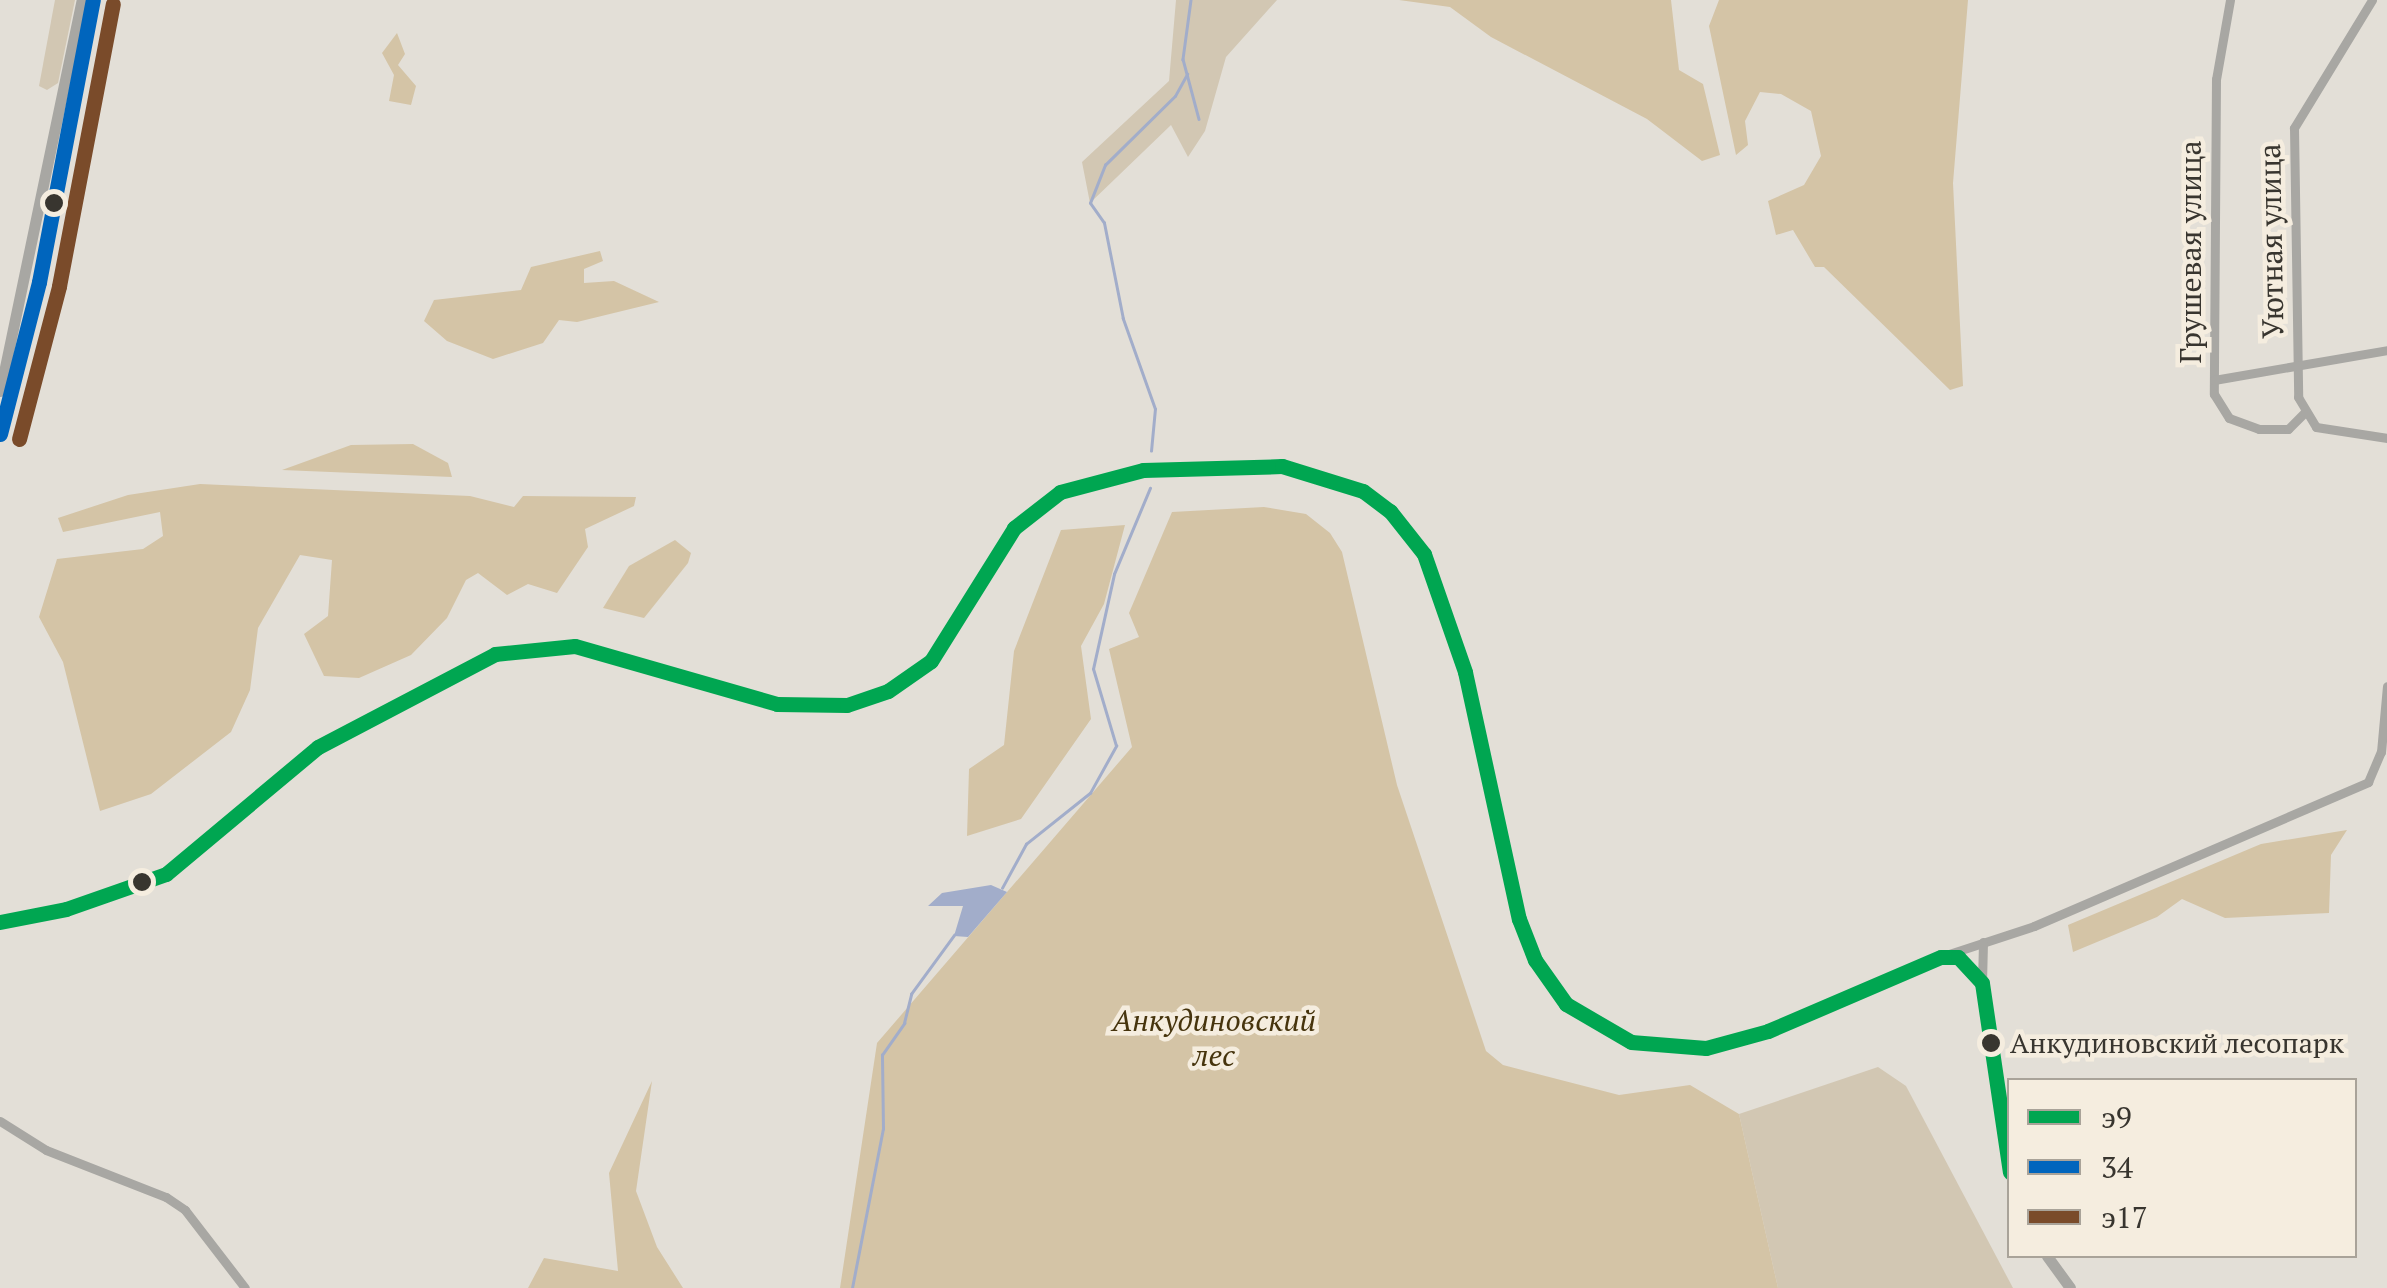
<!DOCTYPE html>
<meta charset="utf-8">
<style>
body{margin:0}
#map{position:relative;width:2387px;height:1288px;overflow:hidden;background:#e3dfd7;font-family:"PT Serif",serif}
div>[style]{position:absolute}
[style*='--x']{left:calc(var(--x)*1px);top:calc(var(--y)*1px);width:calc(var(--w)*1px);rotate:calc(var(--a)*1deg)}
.green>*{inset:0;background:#d2c7b3}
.forest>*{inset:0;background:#d4c4a6}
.water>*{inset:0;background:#a2adca}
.stream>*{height:2.5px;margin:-1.25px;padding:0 1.25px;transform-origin:1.25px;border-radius:1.25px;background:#a2adca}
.minor>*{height:9px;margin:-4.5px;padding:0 4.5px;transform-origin:4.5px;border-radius:4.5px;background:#a8a7a3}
.tertiary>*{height:11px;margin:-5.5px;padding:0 5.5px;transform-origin:5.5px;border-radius:5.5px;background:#a8a7a3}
.bus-1>*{height:15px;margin:-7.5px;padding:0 7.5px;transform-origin:7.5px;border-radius:7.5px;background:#00a651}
.bus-2>*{height:15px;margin:-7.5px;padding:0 7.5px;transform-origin:7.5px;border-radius:7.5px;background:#0065bd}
.bus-3>*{height:15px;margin:-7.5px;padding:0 7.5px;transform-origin:7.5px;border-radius:7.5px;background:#7a4b2a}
.dots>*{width:28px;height:28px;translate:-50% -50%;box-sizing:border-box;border:5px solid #f5eddf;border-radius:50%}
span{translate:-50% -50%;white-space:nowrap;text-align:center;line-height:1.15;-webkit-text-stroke:9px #f5eddf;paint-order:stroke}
.bus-label{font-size:28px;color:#38352f}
.left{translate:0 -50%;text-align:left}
.street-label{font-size:30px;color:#38352f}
.park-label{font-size:30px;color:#46340d;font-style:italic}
.legend{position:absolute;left:2007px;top:1078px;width:350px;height:180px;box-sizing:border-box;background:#f5eddf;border:2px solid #a9a399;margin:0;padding:12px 18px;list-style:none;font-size:30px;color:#38352f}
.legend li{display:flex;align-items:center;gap:20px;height:50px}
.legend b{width:50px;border:2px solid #a9a399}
</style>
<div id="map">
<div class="green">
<i style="clip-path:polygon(55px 0,75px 0,58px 83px,47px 90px,39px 86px)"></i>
<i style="clip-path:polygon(1176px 0,1277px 0,1226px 57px,1205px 131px,1188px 157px,1171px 125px,1090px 203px,1082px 162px,1169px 81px)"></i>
<i style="clip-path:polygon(1878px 1067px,1906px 1086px,2013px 1288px,1778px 1288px,1739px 1114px)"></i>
</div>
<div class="forest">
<i style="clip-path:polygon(1399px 0,1671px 0,1679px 70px,1703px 84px,1720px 155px,1702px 161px,1647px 119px,1491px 37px,1450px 7px)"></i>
<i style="clip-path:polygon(1719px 0,1968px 0,1953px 183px,1963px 386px,1950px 390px,1824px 267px,1815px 267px,1793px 230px,1776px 235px,1768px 201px,1804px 185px,1821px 156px,1811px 111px,1781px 94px,1760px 92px,1745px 121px,1748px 145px,1736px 155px,1709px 26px)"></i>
<i style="clip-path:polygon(397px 33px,405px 54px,398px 65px,416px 86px,411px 105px,389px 101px,394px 75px,382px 53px)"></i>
<i style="clip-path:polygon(600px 251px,603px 261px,584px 269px,584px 283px,614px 281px,659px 302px,577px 322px,559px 320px,543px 343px,493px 359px,447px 341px,424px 321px,434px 300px,521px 290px,531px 267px)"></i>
<i style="clip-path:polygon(413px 444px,448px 463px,452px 477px,282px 470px,351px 445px)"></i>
<i style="clip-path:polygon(200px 484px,470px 496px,514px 507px,523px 496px,636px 497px,634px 506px,585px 529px,588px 547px,557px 593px,528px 584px,507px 595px,478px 573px,466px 580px,447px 618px,411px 655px,359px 678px,324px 676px,304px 634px,328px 616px,332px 560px,300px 555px,258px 628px,250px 690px,231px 732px,151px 794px,100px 811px,63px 662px,39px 617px,57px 559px,143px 549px,163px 536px,160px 512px,63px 532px,58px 518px,128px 495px)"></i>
<i style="clip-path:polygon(1264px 507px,1306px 514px,1330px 533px,1342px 552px,1397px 785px,1486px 1051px,1503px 1065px,1619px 1095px,1690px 1085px,1739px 1114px,1778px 1288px,840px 1288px,877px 1043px,1132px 747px,1109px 649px,1139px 637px,1129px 613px,1172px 512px)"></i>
<i style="clip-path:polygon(1125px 525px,1104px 604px,1081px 646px,1091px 719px,1021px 819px,967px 836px,969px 769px,1004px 745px,1014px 651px,1061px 530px)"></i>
<i style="clip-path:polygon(675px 540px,691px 553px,688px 563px,644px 618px,603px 608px,629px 566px)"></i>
<i style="clip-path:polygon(2347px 830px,2331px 855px,2329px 913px,2225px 918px,2182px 899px,2157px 917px,2073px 952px,2068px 925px,2261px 844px)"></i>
<i style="clip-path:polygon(652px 1081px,636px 1191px,657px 1247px,683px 1288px,528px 1288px,544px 1258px,618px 1271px,609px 1173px)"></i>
</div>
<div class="water">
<i style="clip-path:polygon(991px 885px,1007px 892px,968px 937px,954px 936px,963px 906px,928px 906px,942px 893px)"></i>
</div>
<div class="stream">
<i style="--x:1191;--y:0;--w:60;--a:97.7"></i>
<i style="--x:1183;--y:59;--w:62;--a:75.1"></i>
<i style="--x:1151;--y:451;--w:42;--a:-84.6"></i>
<i style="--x:1155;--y:409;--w:96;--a:-109.6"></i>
<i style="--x:1123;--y:319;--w:98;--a:-101.2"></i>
<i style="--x:1104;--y:223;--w:24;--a:-125"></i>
<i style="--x:1090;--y:203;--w:41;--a:-68.5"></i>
<i style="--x:1105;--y:165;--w:98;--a:-44.6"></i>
<i style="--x:1175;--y:96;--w:25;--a:-61"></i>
<i style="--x:1002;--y:888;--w:50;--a:-61.4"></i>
<i style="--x:1026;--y:844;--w:82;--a:-38.6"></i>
<i style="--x:1090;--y:793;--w:54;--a:-61"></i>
<i style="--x:1116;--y:746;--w:80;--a:-106.6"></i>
<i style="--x:1093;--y:669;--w:97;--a:-77.5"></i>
<i style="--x:1114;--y:574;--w:93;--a:-67.3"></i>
<i style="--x:852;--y:1288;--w:162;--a:-79"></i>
<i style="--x:883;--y:1129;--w:74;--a:-90.8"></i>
<i style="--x:882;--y:1055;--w:39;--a:-55"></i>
<i style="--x:904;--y:1023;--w:30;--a:-76"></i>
<i style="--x:911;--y:994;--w:73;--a:-53.9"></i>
</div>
<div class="minor">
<i style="--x:2230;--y:0;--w:80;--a:100"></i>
<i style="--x:2216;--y:79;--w:315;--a:90.4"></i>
<i style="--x:2214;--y:394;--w:28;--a:58"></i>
<i style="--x:2229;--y:418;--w:32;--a:20"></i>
<i style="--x:2259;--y:429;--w:29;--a:0"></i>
<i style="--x:2288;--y:429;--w:23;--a:-45"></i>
<i style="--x:2372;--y:0;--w:150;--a:121.4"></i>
<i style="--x:2294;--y:128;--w:269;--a:89.1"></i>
<i style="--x:2298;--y:397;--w:35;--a:59"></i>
<i style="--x:2316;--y:427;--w:72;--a:8.8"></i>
<i style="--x:2214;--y:380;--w:176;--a:-9.8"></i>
<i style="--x:1949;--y:954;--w:89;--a:-18.2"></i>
<i style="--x:2034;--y:926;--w:364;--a:-23.3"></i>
<i style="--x:2368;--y:782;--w:33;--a:-67"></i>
<i style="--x:2381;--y:752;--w:66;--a:-84.8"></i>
<i style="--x:1982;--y:983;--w:41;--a:-88.6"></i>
<i style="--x:0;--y:1121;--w:54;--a:32.2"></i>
<i style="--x:46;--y:1150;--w:129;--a:21.4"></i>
<i style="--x:166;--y:1197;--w:23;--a:34"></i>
<i style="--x:185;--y:1210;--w:98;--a:52.4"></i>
</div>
<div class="tertiary">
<i style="--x:0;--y:391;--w:400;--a:-78.2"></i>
<i style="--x:0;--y:434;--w:157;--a:-75.6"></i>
<i style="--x:39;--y:282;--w:287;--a:-79.2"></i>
<i style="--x:0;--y:922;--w:67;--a:-11.1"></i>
<i style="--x:66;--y:909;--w:106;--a:-19.3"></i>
<i style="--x:166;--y:874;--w:198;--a:-39.9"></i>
<i style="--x:318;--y:747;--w:200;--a:-27.7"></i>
<i style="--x:495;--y:654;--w:80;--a:-5.7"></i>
<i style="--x:575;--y:646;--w:210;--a:16"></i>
<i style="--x:777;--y:704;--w:70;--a:0.8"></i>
<i style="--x:847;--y:705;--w:43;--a:-18.9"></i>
<i style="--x:888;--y:691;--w:52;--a:-34.9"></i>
<i style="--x:931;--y:661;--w:157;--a:-58"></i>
<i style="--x:1014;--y:528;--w:58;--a:-38"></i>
<i style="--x:1060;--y:492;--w:86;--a:-14.8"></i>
<i style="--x:1143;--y:470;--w:139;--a:-1.6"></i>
<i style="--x:1282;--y:466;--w:85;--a:17.2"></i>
<i style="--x:1363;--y:491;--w:34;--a:37"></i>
<i style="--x:1390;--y:511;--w:55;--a:51.7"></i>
<i style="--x:1424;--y:554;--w:125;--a:70.8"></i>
<i style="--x:1465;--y:672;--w:253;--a:77.7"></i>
<i style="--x:1519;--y:919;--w:44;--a:68.7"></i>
<i style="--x:1535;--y:960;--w:54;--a:54.8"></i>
<i style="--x:1566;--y:1004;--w:75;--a:30.3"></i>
<i style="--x:1631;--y:1042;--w:75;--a:4.6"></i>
<i style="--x:1706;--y:1048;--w:64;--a:-15.3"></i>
<i style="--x:1768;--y:1031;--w:188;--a:-23.2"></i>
<i style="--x:1941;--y:957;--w:17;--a:0"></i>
<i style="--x:1958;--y:957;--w:35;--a:47"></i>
<i style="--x:1982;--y:983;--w:194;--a:81.7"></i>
<i style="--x:2047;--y:1256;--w:39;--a:54"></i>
</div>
<div class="bus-1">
<i style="--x:0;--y:922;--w:67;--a:-11.1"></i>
<i style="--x:66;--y:909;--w:106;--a:-19.3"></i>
<i style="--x:166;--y:874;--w:198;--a:-39.9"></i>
<i style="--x:318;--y:747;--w:200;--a:-27.7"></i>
<i style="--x:495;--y:654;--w:80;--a:-5.7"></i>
<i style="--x:575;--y:646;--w:210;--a:16"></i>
<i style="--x:777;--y:704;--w:70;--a:0.8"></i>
<i style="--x:847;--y:705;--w:43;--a:-18.9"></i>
<i style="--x:888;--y:691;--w:52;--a:-34.9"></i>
<i style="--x:931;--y:661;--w:157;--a:-58"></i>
<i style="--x:1014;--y:528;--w:58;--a:-38"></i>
<i style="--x:1060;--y:492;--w:86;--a:-14.8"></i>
<i style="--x:1143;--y:470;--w:139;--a:-1.6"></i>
<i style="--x:1282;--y:466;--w:85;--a:17.2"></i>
<i style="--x:1363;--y:491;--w:34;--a:37"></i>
<i style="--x:1390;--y:511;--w:55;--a:51.7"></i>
<i style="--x:1424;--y:554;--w:125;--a:70.8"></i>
<i style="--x:1465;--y:672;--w:253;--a:77.7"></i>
<i style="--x:1519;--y:919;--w:44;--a:68.7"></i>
<i style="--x:1535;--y:960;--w:54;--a:54.8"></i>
<i style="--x:1566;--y:1004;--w:75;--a:30.3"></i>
<i style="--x:1631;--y:1042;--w:75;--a:4.6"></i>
<i style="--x:1706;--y:1048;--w:64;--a:-15.3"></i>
<i style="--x:1768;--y:1031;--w:188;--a:-23.2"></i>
<i style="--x:1941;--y:957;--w:17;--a:0"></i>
<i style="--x:1958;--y:957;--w:35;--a:47"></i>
<i style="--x:1982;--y:983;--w:191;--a:81.6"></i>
</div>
<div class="bus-2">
<i style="--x:0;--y:434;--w:157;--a:-75.6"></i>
<i style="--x:39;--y:282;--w:287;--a:-79.2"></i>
</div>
<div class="bus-3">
<i style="--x:19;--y:439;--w:158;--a:-75.3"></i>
<i style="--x:59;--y:286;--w:287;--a:-79.2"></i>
</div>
<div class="dots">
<i style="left:54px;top:203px;background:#38352f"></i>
<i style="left:142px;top:882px;background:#38352f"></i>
<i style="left:1991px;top:1043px;background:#38352f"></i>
</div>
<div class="bus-label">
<span class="left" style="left:2010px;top:1043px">Анкудиновский лесопарк</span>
</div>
<div class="street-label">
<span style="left:2271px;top:241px;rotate:-91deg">Уютная улица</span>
<span style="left:2190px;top:252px;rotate:-90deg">Грушевая улица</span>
</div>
<div class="park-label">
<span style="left:1214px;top:1037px">Анкудиновский<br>лес</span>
</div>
<ul class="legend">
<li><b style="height:12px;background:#00a651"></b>э9</li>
<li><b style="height:12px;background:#0065bd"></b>34</li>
<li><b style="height:12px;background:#7a4b2a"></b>э17</li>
</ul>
</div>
